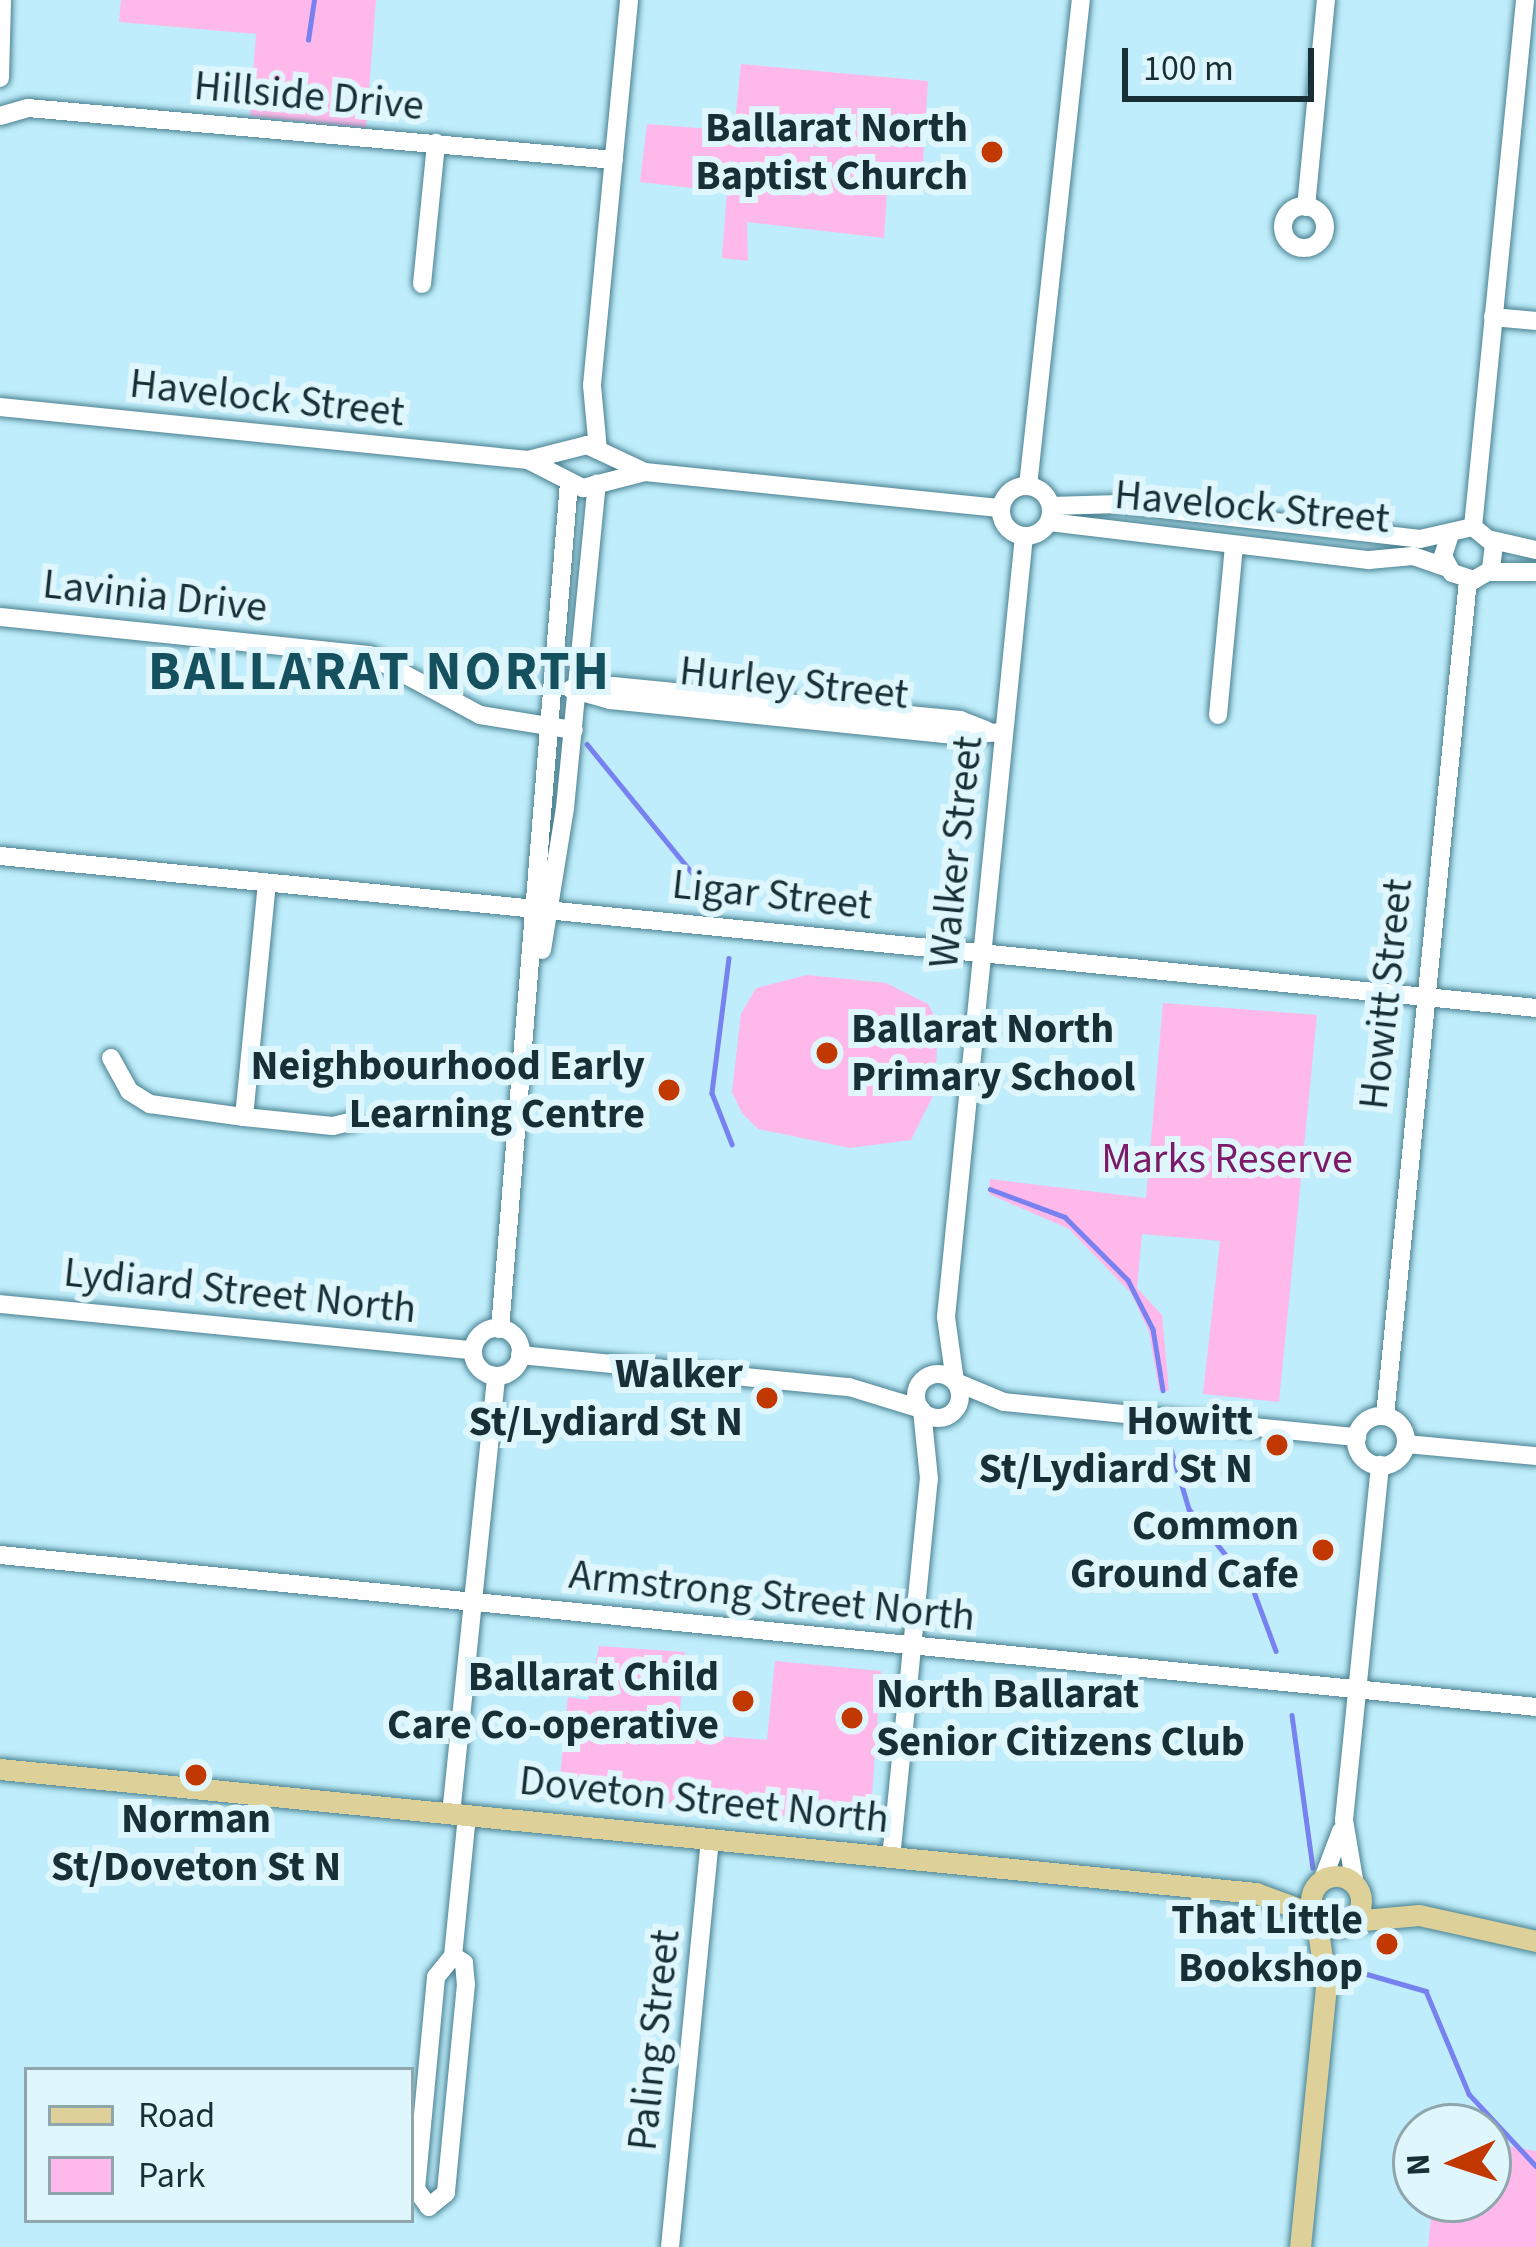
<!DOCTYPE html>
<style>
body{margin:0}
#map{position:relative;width:1536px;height:2247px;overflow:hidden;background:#bfedfb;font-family:"Source Sans 3",sans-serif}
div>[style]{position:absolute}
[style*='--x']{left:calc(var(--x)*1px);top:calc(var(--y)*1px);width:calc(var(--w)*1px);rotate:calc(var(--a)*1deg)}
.green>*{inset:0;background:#feb8ea}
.stream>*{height:4.5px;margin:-2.25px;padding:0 2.25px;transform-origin:2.25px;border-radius:2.25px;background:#7881f0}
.roads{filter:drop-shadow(0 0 3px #498090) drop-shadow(0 0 3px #498090)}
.minor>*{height:18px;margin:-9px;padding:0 9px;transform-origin:9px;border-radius:9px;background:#fff}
.minor>.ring{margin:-9px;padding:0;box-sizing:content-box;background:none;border:18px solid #fff;border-radius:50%}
.major>*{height:21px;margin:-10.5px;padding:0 10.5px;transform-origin:10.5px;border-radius:10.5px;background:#ddd199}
.major>.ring{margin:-10.5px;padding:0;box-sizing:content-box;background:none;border:21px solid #ddd199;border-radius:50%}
.dots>*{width:33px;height:33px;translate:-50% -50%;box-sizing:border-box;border:6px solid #e0f6fd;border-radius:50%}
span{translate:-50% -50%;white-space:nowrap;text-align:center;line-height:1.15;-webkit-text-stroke:12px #e0f6fd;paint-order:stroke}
.street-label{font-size:42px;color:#182f36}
.poi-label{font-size:42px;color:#182f36;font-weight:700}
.right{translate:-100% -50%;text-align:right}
.left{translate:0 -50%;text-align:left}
.park-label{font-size:42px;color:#7b1a68}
.district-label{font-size:54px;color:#14505e;font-weight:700;letter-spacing:3px}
.legend{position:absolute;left:24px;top:2067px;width:390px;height:156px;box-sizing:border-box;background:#e0f6fd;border:3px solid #90a6ad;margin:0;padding:15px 21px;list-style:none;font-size:36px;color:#182f36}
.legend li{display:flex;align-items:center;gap:24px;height:60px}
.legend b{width:60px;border:3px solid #90a6ad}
.north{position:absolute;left:1392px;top:2103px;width:120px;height:120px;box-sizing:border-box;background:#e0f6fd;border:3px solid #90a6ad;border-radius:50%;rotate:267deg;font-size:33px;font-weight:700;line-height:48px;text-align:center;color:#182f36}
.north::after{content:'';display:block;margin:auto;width:42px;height:54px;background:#c13900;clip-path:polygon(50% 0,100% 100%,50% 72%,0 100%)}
.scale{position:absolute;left:1122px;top:48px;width:192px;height:54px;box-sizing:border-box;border:6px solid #182f36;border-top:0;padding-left:15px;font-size:36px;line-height:42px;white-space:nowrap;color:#182f36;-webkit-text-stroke:9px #e0f6fd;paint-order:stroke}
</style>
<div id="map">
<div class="green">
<i style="clip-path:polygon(121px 0,376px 0,366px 128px,250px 116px,256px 34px,119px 22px)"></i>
<i style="clip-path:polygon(741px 64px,928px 81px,921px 193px,887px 191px,884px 238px,747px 222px,748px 261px,722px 258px,727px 192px,640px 182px,647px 124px,734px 131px)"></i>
<i style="clip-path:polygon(807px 975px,886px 983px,928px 1004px,938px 1023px,935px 1092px,911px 1140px,850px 1148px,758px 1129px,742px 1113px,732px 1092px,741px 1014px,756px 988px)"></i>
<i style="clip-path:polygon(1163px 1003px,1317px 1015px,1279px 1402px,1203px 1394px,1220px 1241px,1142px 1234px,1137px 1288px,1162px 1315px,1169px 1391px,1159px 1390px,1149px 1332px,1131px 1293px,1069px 1229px,989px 1194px,990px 1179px,1146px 1198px)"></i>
<i style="clip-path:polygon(599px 1646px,685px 1652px,678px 1733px,767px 1740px,775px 1661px,881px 1671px,870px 1823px,558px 1797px,568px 1697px,588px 1700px)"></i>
<i style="clip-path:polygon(1488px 2142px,1536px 2151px,1536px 2247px,1428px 2247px,1432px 2207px,1463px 2211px,1465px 2199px,1488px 2199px)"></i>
</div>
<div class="stream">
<i style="--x:308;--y:40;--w:40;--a:-81.5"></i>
<i style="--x:587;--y:744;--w:195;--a:50.8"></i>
<i style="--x:729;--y:958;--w:136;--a:97.2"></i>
<i style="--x:712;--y:1093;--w:55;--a:68.6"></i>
<i style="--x:990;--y:1189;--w:80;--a:20.5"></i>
<i style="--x:1065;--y:1217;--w:89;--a:45"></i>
<i style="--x:1128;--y:1280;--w:55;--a:63"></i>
<i style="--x:1153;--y:1329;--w:62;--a:80.7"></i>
<i style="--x:1171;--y:1449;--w:63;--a:73.3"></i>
<i style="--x:1189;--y:1509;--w:102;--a:51.3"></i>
<i style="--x:1253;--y:1589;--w:66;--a:69.6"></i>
<i style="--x:1292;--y:1715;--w:154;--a:82.2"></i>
<i style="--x:1360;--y:1972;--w:69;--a:16.1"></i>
<i style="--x:1426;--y:1991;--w:112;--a:67.3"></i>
<i style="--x:1469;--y:2094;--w:98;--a:47.1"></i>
</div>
<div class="roads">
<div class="minor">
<i style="--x:0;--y:78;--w:78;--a:-88.5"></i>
<i style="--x:0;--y:116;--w:29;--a:-16"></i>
<i style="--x:28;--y:108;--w:588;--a:5.07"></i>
<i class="ring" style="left:1283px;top:206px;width:24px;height:24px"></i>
<i style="--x:1306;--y:207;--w:208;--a:-84.5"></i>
<i style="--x:422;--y:284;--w:142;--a:-84.3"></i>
<i style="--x:1493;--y:317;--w:43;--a:5.3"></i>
<i style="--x:0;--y:407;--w:531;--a:5.73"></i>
<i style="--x:528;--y:460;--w:61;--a:-14.3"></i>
<i style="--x:587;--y:445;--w:64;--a:25"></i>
<i style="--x:598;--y:450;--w:65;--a:-95.3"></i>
<i style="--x:592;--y:385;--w:387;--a:-84.5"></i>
<i style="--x:528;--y:460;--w:62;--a:27"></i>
<i style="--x:583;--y:488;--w:64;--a:-14.5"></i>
<i style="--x:645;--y:472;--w:358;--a:5.8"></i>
<i class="ring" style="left:1001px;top:486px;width:32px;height:32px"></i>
<i style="--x:1028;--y:486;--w:489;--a:-83.8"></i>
<i style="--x:1051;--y:506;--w:68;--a:-1.7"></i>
<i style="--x:1119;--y:504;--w:303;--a:6.6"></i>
<i style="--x:1420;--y:539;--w:54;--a:-12.8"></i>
<i style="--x:1473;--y:527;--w:27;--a:39"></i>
<i style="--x:1494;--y:544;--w:26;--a:97"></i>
<i style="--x:1491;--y:570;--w:20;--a:150"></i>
<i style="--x:1474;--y:580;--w:23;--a:-162"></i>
<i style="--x:1452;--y:573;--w:19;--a:-118"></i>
<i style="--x:1443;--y:556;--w:22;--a:-72"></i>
<i style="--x:1049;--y:522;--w:322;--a:6.8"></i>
<i style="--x:1369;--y:560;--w:44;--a:-5.2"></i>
<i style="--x:1413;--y:556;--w:37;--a:19"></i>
<i style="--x:1473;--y:527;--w:530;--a:-84.36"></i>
<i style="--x:1492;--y:540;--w:45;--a:12.8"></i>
<i style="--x:1488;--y:572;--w:48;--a:0"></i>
<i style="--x:0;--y:617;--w:371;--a:5.9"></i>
<i style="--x:369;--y:655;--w:126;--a:28.4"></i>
<i style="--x:480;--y:715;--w:95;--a:9.1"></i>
<i style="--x:571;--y:689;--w:41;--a:15.8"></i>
<i style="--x:610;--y:700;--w:346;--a:5.8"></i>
<i style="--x:954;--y:735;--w:50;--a:-3.4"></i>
<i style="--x:597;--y:692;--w:17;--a:-21"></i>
<i style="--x:613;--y:686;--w:349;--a:5.6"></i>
<i style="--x:960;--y:720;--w:28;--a:21"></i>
<i style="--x:1218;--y:715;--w:170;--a:-84.6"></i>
<i style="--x:0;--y:856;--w:1544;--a:5.65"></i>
<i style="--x:542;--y:950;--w:144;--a:-80.8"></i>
<i style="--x:565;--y:808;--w:326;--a:-84.4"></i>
<i style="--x:111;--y:1058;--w:38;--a:61"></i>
<i style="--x:129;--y:1091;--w:25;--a:32"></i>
<i style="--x:150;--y:1104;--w:95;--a:7.9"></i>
<i style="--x:244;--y:1117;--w:235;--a:-84.4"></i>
<i style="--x:244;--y:1117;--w:89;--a:5.8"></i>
<i style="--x:333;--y:1126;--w:21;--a:-14"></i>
<i style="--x:0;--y:1304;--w:475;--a:5.6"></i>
<i class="ring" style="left:473px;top:1328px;width:30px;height:30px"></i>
<i style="--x:500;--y:1329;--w:850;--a:-85.34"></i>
<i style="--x:520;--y:1355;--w:331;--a:5.6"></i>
<i style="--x:849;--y:1387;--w:75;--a:17"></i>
<i class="ring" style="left:916px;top:1374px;width:26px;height:26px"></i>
<i style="--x:955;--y:1381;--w:65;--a:-98"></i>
<i style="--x:946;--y:1317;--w:785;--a:-84.3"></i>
<i style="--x:956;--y:1382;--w:52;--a:22.6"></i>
<i style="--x:1004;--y:1402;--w:355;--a:5.7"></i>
<i style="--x:1385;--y:1416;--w:840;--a:-84.33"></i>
<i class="ring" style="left:1356px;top:1416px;width:32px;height:32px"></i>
<i style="--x:1406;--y:1444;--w:131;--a:5.3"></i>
<i style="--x:0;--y:1555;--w:1544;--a:5.65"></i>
<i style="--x:451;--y:1814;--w:440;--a:-84.1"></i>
<i style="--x:891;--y:1858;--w:381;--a:-84.3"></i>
<i style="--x:929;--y:1479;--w:69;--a:-95.8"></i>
<i style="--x:1323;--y:1879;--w:51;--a:-69.4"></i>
<i style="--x:1355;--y:1885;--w:66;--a:-99.6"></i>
<i style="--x:1344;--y:1820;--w:357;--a:-84.2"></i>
<i style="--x:453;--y:1956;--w:13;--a:32"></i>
<i style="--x:464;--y:1963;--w:21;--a:85"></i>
<i style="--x:466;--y:1984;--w:210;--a:95.5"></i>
<i style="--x:446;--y:2193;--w:22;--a:141"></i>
<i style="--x:429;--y:2207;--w:22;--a:-126"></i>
<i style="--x:416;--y:2189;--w:213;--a:-84.6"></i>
<i style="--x:436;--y:1977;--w:27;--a:-51"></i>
<i style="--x:453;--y:1956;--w:142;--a:-84.3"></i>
<i style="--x:670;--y:2247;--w:410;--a:-84.4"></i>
</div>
<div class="major">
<i style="--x:0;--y:1769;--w:1262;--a:5.64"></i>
<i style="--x:1256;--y:1893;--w:63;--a:20.4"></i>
<i class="ring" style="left:1311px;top:1876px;width:29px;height:29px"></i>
<i style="--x:1352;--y:1921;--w:67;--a:-5.1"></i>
<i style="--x:1419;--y:1915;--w:120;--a:12.5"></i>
<i style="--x:1300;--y:2247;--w:262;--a:-84.3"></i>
<i style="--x:1326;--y:1986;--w:70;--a:-98.2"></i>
</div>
</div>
<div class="dots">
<i style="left:992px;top:152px;background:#c13900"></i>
<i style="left:827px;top:1053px;background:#c13900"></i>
<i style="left:669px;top:1090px;background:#c13900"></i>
<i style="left:767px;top:1398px;background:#c13900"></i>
<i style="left:1277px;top:1445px;background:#c13900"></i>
<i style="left:1323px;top:1550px;background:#c13900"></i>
<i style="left:743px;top:1701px;background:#c13900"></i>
<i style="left:852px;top:1718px;background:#c13900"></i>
<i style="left:196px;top:1775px;background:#c13900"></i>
<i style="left:1387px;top:1944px;background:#c13900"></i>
</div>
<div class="street-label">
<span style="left:309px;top:96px;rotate:5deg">Hillside Drive</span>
<span style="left:267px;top:398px;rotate:6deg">Havelock Street</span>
<span style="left:1252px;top:507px;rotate:5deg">Havelock Street</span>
<span style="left:155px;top:596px;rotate:6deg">Lavinia Drive</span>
<span style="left:794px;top:683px;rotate:6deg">Hurley Street</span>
<span style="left:956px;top:852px;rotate:-84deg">Walker Street</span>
<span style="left:772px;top:895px;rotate:6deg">Ligar Street</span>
<span style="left:1386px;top:994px;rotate:-84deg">Howitt Street</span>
<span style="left:240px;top:1291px;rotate:6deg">Lydiard Street North</span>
<span style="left:772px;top:1596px;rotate:6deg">Armstrong Street North</span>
<span style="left:704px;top:1800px;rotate:6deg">Doveton Street North</span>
<span style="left:654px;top:2040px;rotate:-84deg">Paling Street</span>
</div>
<div class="poi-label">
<span class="right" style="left:968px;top:152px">Ballarat North<br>Baptist Church</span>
<span class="left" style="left:851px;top:1053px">Ballarat North<br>Primary School</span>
<span class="right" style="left:645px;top:1090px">Neighbourhood Early<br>Learning Centre</span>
<span class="right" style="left:743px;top:1398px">Walker<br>St/Lydiard St N</span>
<span class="right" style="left:1253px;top:1445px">Howitt<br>St/Lydiard St N</span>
<span class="right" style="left:1299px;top:1550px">Common<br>Ground Cafe</span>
<span class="right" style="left:719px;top:1701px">Ballarat Child<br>Care Co-operative</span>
<span class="left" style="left:876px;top:1718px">North Ballarat<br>Senior Citizens Club</span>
<span style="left:196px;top:1843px">Norman<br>St/Doveton St N</span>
<span class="right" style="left:1363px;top:1944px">That Little<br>Bookshop</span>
</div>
<div class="park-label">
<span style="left:1227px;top:1159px">Marks Reserve</span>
</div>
<div class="district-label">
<span style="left:380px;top:673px">BALLARAT NORTH</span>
</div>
<ul class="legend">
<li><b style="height:15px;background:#ddd199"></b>Road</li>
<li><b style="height:33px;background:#feb8ea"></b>Park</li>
</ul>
<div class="north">N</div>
<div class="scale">100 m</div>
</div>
